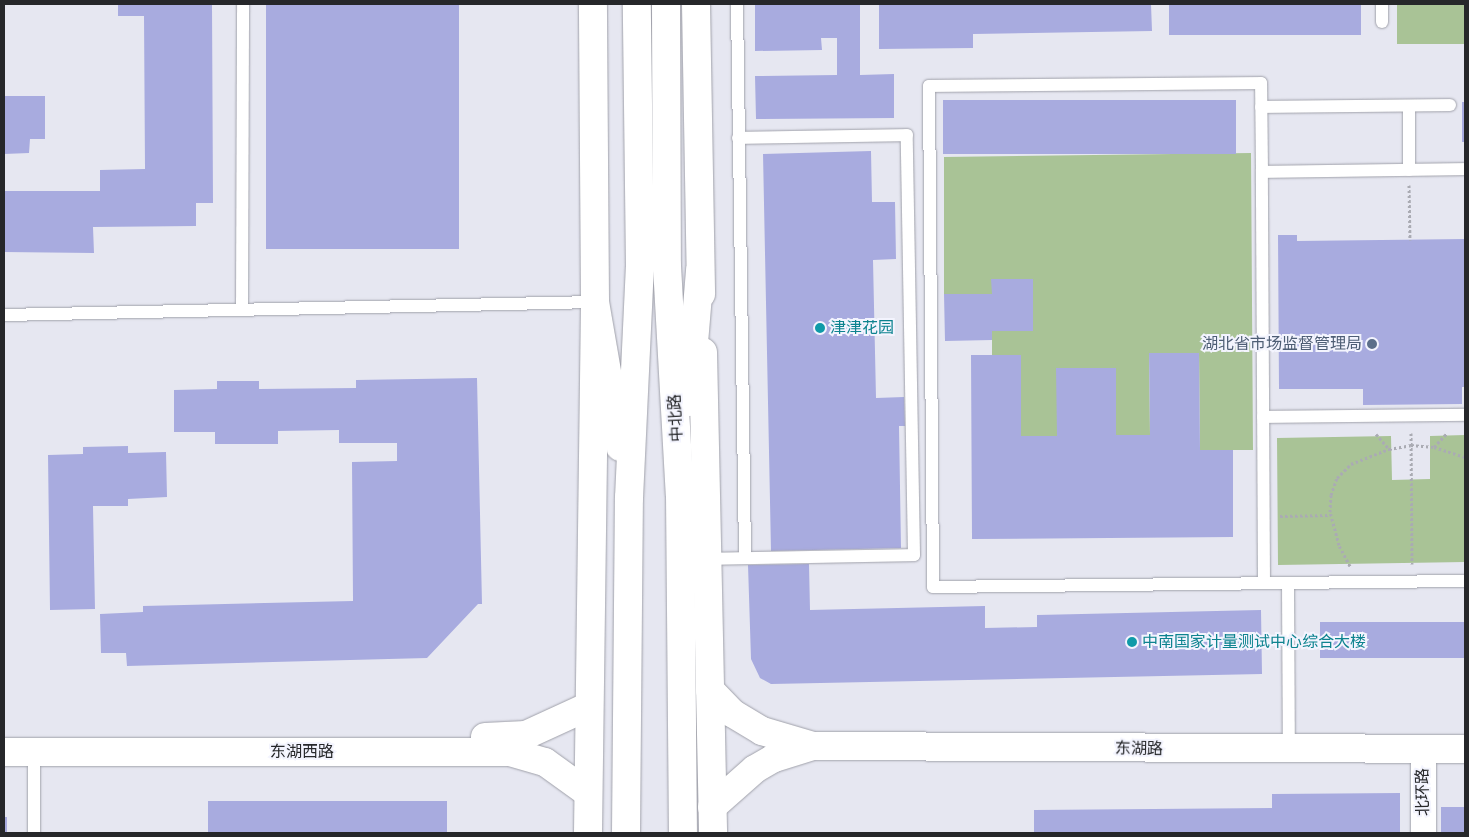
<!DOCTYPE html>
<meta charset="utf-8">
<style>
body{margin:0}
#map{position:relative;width:1469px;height:837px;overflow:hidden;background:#e6e7f1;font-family:Spectral,"Noto Sans SC",serif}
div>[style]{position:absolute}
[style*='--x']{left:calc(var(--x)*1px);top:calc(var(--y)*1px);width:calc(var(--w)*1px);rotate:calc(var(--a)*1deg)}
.green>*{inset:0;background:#a9c396;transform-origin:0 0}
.building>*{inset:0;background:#a8abdf;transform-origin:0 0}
.path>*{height:3px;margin-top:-1.5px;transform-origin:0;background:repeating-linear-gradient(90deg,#aaabb3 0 2.5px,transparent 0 5px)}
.roads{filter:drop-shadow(0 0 1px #a0a1aa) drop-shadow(0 0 1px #a0a1aa)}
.lane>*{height:12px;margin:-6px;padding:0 6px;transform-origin:6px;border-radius:6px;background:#fff}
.street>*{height:25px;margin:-12.5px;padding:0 12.5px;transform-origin:12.5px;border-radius:12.5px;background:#fff}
.secondary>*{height:28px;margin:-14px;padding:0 14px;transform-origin:14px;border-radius:14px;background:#fff}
.primary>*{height:28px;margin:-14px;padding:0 14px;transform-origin:14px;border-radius:14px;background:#fff}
.dots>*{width:14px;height:14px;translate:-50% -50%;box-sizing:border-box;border:2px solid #f3f4fe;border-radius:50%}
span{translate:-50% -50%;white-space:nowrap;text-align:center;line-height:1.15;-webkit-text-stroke:4px #f3f4fe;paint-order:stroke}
.culture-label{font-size:16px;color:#0d838f}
.left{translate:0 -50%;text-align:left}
.service-label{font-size:16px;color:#4e5e75}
.right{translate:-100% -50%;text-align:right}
.street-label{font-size:16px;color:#26272a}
.frame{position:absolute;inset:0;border:5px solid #26272a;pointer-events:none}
</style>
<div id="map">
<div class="green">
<i style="left:1397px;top:4px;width:68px;height:40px"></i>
<i style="clip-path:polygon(1251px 153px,1253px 450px,1200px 450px,1199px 353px,1149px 353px,1150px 435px,1116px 435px,1116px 368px,1057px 436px,1021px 436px,1021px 355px,992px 355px,992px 331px,1033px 331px,1033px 279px,992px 279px,992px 294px,944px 294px,944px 157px)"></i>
<i style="clip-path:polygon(1465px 435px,1465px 562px,1278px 565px,1277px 438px,1391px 436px,1392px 480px,1430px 479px,1430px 436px)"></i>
</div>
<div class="building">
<i style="clip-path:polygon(118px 4px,212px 4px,213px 203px,196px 203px,196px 226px,93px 227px,94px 253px,4px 252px,4px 191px,100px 191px,100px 170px,145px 169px,144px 16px,118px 16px)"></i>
<i style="left:266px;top:4px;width:193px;height:245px"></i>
<i style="clip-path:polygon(755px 4px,860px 4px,860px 75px,894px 74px,894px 118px,756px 119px,755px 76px,837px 75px,837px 38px,821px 38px,822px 50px,755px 51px)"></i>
<i style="clip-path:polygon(879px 4px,1151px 4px,1152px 31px,973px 34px,973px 48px,879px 49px)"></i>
<i style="left:1169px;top:4px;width:192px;height:31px"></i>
<i style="clip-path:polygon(4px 96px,45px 96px,45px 139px,30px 139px,29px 153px,4px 154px)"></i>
<i style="left:1236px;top:100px;width:54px;height:293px;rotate:90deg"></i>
<i style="left:1462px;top:102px;width:3px;height:40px"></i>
<i style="clip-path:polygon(871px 151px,872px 202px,895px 202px,896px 259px,873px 260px,876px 398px,904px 397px,905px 426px,899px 426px,901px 548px,771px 551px,763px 154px)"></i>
<i style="clip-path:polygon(1278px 235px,1297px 235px,1297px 241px,1465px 239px,1465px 387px,1462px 387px,1462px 404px,1363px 405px,1363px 389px,1279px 389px)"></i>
<i style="clip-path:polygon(991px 279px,1033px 279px,1033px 331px,992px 331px,992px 340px,945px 341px,944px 294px,992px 294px)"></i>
<i style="clip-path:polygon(1149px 353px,1199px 353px,1200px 450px,1233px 450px,1233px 537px,972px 539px,971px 355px,1021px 355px,1021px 436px,1057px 436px,1056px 368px,1116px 368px,1116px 435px,1150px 435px)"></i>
<i style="clip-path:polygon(477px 378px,482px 604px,478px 604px,427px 658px,127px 666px,126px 653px,101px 653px,100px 614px,143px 612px,143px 606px,353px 601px,352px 462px,397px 461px,397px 443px,339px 443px,339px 430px,278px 431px,278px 444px,215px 444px,215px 432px,174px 432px,174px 390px,217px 389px,217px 381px,259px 381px,259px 389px,356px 388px,356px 380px)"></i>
<i style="clip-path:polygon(128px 446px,128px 453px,166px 452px,167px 497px,128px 499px,128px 506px,93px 506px,95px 609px,50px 610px,48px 455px,83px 454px,83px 447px)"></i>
<i style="clip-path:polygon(809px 564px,810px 610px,985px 606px,985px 628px,1037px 627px,1037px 615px,1261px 610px,1262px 674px,771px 684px,760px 678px,751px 659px,748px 565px)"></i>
<i style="left:1465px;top:622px;width:36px;height:145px;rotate:90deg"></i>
<i style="clip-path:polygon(1400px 793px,1400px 833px,1034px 833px,1034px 810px,1272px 808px,1272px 794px)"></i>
<i style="left:208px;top:801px;width:239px;height:32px"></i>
<i style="left:1441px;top:807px;width:24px;height:26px"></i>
<i style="left:7px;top:817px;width:16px;height:3px;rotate:90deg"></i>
</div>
<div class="path">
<i style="--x:1409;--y:185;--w:55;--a:89"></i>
<i style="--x:1411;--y:433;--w:131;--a:89.6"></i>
<i style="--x:1376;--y:434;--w:20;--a:49"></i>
<i style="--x:1434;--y:447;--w:19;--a:-47"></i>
<i style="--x:1280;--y:516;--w:51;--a:-1.1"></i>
<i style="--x:1350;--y:566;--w:24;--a:-118"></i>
<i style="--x:1339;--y:545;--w:34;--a:-105"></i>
<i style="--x:1330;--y:512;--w:17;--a:-87"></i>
<i style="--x:1331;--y:495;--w:18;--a:-71"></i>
<i style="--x:1337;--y:478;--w:20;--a:-45"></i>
<i style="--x:1351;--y:464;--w:41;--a:-21.5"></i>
<i style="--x:1389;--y:449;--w:22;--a:-10"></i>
<i style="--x:1411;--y:445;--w:23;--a:5"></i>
<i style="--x:1434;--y:447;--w:33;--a:18"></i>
</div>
<div class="roads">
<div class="lane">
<i style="--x:737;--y:4;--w:554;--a:89.17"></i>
<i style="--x:1382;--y:4;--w:18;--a:90"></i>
<i style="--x:1409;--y:106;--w:64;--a:90"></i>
<i style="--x:1261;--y:107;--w:189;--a:-0.6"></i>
<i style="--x:1262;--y:172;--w:89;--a:-90.6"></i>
<i style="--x:1261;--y:83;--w:332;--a:179.5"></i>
<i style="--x:929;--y:86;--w:501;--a:89.54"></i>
<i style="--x:933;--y:587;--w:532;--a:-0.65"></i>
<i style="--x:242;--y:308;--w:304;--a:-89.8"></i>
<i style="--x:4;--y:315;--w:591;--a:-1.26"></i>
<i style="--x:1263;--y:417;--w:202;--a:-0.6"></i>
<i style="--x:706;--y:559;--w:208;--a:-1.1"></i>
<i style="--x:914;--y:555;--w:420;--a:-91"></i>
<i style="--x:907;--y:135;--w:169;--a:179"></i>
<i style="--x:1264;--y:583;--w:411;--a:-90.3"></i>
<i style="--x:1262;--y:172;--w:203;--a:-0.8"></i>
<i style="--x:1288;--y:583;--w:168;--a:89.7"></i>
<i style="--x:34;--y:833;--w:81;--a:-90"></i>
</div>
<div class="street">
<i style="--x:1423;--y:750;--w:83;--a:90"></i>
</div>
<div class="secondary">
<i style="--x:696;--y:4;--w:290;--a:89"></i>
<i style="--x:703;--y:352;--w:481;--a:88.8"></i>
<i style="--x:710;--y:690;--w:32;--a:46"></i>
<i style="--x:732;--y:713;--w:35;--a:31"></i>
<i style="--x:762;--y:731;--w:53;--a:16.4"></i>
<i style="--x:813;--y:746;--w:652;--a:0.26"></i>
<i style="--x:485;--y:737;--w:41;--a:-2.8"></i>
<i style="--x:526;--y:735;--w:69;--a:-24.7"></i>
<i style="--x:4;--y:752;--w:506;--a:0"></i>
<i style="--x:510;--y:752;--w:36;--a:16"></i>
<i style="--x:545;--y:762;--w:53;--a:35.8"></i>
<i style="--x:712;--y:807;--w:57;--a:-41.5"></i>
<i style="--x:755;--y:769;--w:22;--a:-30"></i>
<i style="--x:774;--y:758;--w:41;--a:-17.1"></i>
<i style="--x:588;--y:833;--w:531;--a:-89.24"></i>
<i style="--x:595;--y:302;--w:298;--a:-90.4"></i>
</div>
<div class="primary">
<i style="--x:666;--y:4;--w:262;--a:89.8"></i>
<i style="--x:667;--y:266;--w:229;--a:86.8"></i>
<i style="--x:680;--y:495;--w:338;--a:89.5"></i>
<i style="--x:595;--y:302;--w:147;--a:80.2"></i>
<i style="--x:689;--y:402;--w:132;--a:-85.2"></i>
<i style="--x:626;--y:833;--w:335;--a:-89.5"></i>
<i style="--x:629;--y:498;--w:230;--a:-87.3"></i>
<i style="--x:640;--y:268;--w:264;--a:-90.7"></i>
</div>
</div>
<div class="dots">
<i style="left:820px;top:328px;background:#0f9aa8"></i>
<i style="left:1372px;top:344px;background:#5c6f8a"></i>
<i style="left:1132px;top:642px;background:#0f9aa8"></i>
</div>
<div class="culture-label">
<span class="left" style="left:830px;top:328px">津津花园</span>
<span class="left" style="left:1142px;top:642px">中南国家计量测试中心综合大楼</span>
</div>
<div class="service-label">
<span class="right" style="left:1362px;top:344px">湖北省市场监督管理局</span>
</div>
<div class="street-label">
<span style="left:676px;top:418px;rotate:-93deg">中北路</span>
<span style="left:1139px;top:749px;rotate:1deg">东湖路</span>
<span style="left:302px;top:752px">东湖西路</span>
<span style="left:1423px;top:792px;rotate:-91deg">北环路</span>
</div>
<div class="frame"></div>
</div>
